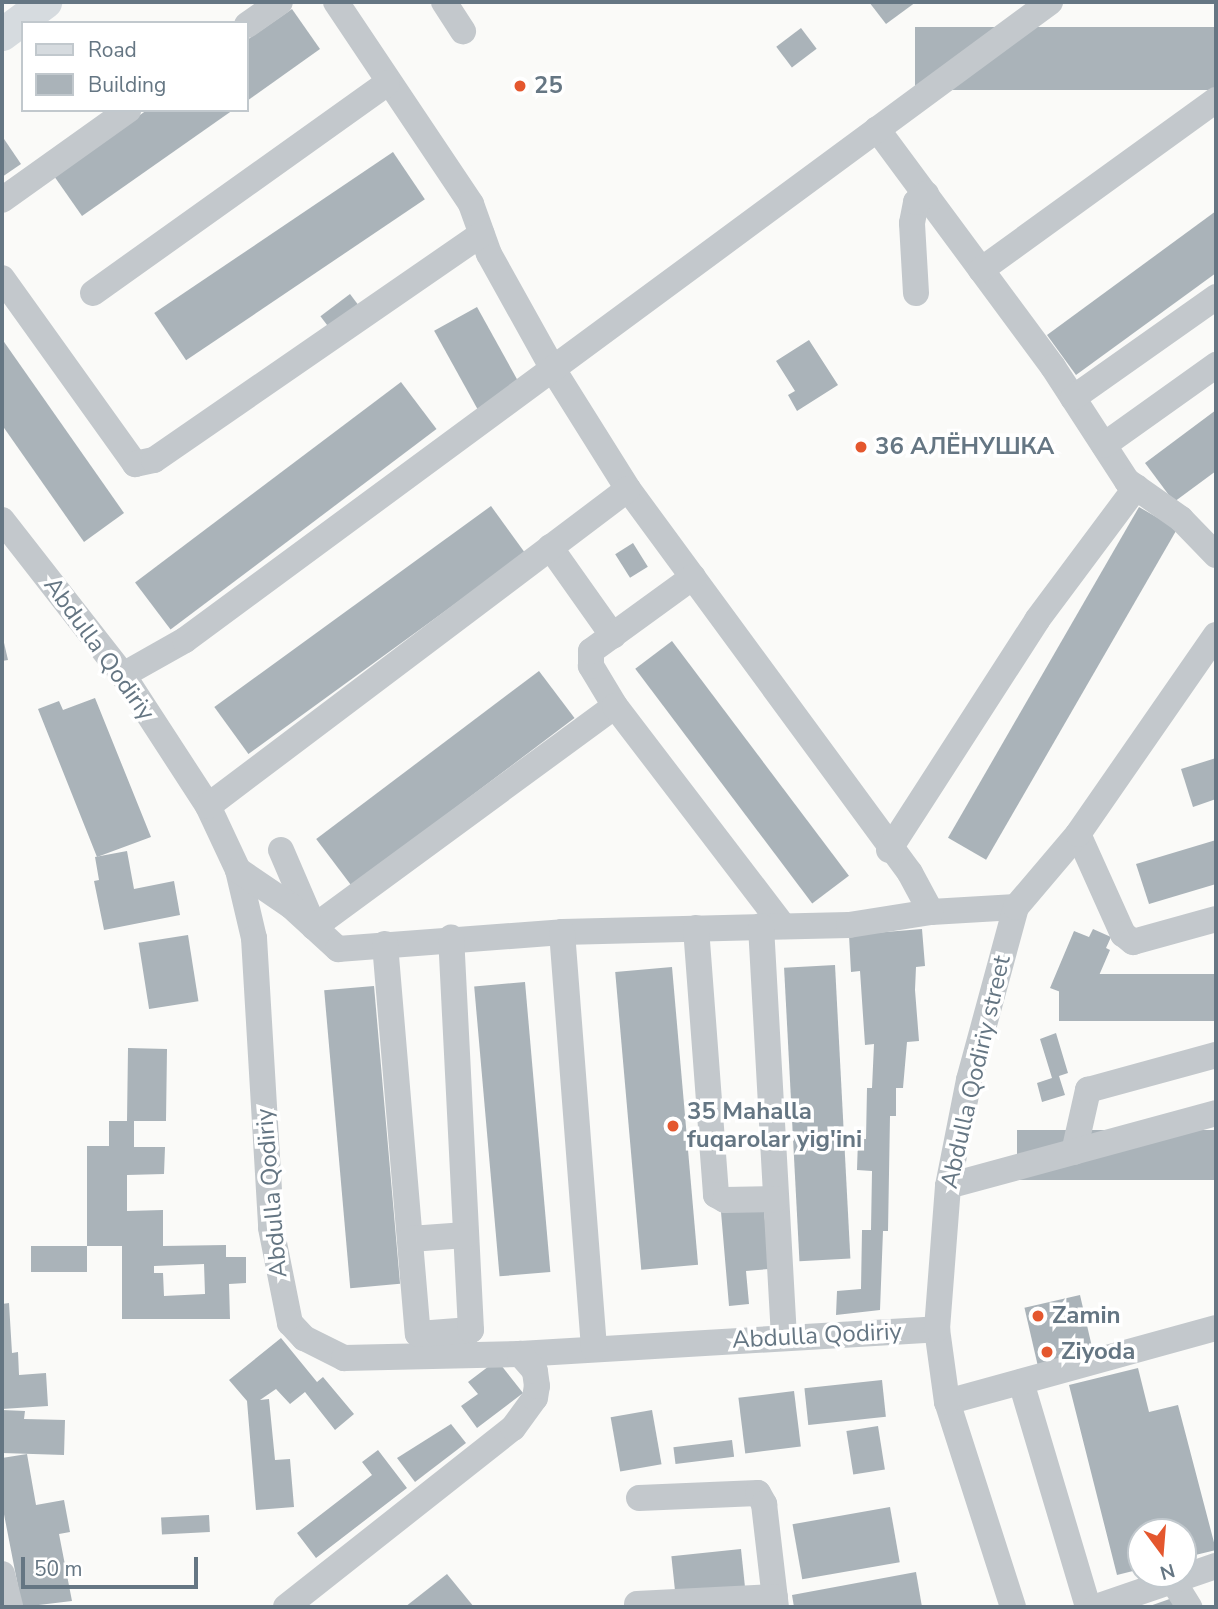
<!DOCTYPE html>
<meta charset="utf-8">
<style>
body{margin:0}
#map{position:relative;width:1218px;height:1609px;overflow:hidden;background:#fafaf8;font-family:"Nunito Sans",sans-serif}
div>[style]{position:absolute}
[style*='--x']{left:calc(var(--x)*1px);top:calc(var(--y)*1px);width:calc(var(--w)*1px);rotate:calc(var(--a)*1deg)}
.building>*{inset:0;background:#aab3b9;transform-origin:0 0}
.minor>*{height:26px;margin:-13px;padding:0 13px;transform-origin:13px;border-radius:13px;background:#c3c8cc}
.major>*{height:33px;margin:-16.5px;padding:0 16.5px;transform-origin:16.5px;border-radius:16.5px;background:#d6dbdf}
.dots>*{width:19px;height:19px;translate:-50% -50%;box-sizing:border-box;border:4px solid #fff;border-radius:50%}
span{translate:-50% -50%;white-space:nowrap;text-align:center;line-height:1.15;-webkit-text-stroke:7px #fff;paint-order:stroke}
.poi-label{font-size:24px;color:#657683;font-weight:700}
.left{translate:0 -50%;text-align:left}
.street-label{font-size:24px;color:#657683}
.frame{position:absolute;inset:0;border:4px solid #657683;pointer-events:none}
.legend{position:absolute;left:21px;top:21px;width:228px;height:91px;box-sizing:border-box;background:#fff;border:2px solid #c1c8cd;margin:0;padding:9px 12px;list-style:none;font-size:21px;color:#657683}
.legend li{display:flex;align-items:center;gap:14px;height:35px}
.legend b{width:35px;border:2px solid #c1c8cd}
.north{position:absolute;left:1127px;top:1518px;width:70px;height:70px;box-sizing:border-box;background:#fff;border:2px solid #c1c8cd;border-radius:50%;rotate:164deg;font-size:19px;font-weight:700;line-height:28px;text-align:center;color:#657683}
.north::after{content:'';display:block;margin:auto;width:24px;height:32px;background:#e4572e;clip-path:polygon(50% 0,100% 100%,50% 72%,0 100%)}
.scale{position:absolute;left:21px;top:1557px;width:177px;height:32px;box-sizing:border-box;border:4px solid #657683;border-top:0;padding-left:9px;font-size:21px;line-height:24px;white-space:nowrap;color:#657683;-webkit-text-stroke:5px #fff;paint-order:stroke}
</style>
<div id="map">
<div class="building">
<i style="clip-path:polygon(869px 2px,916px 2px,886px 24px)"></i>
<i style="clip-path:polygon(292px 9px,320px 49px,247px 101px,247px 40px)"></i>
<i style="left:1216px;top:27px;width:63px;height:301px;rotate:90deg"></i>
<i style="left:801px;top:28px;width:26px;height:31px;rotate:53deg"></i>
<i style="clip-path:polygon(147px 110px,233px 110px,82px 216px,54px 176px)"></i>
<i style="clip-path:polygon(2px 136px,21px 164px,2px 177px)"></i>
<i style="left:393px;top:152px;width:57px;height:288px;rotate:56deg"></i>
<i style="clip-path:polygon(1216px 211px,1216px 273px,1076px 375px,1047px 335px)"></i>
<i style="left:350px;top:294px;width:21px;height:37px;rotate:53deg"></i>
<i style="left:477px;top:307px;width:98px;height:49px;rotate:61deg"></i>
<i style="clip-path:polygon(2px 339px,124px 513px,84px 542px,2px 425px)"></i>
<i style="clip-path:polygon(809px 340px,838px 385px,797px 411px,788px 395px,795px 391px,776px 361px)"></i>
<i style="left:401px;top:382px;width:59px;height:333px;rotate:53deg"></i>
<i style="clip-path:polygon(1216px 410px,1216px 471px,1174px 502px,1145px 463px)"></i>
<i style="left:491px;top:506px;width:58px;height:342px;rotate:54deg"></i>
<i style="left:1139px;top:507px;width:44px;height:382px;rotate:30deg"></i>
<i style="left:633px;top:543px;width:28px;height:21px;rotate:58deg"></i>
<i style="clip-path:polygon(2px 634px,8px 660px,2px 661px)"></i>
<i style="left:672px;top:641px;width:294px;height:46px;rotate:53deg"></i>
<i style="left:539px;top:671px;width:59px;height:279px;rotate:53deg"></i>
<i style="clip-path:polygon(95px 698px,151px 837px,97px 857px,38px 709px,59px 701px,63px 710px)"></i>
<i style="clip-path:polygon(1216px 758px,1216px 799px,1193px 807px,1181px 769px)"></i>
<i style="clip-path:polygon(1216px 840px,1216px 884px,1149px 904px,1136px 864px)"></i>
<i style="clip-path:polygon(127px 851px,134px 889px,174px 881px,180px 915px,104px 930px,94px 881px,99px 880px,95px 857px)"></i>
<i style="clip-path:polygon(922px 929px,925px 966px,916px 967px,915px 990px,919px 1041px,907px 1042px,903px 1088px,896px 1088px,896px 1116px,890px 1116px,888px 1231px,883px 1231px,880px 1310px,836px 1315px,837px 1291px,861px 1289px,862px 1230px,871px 1230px,872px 1171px,857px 1170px,858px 1139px,866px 1139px,867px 1088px,872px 1088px,874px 1044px,865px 1045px,860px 971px,851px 972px,849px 935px)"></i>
<i style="clip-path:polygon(1093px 929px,1111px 937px,1106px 948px,1110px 950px,1091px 994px,1069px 985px,1066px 994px,1050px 988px,1074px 931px,1089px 937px)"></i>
<i style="left:188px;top:935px;width:67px;height:50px;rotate:81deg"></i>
<i style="left:835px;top:965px;width:294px;height:51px;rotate:87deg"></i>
<i style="left:672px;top:967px;width:299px;height:57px;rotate:85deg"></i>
<i style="left:1216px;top:974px;width:47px;height:157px;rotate:90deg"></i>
<i style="left:525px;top:982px;width:291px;height:51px;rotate:85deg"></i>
<i style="left:374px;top:986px;width:299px;height:50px;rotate:85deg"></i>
<i style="clip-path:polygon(1056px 1033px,1068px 1073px,1059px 1076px,1065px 1095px,1042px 1102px,1037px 1083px,1052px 1078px,1040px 1039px)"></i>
<i style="clip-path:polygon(evenodd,128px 1048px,167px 1049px,166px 1121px,134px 1121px,134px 1147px,165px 1147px,164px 1174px,127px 1175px,127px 1211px,163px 1210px,163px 1246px,226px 1245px,226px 1257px,246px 1257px,246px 1283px,229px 1284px,230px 1319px,122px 1319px,122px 1246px,87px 1246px,87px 1146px,109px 1146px,109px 1121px,127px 1121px,128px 1048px,204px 1264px,205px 1294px,164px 1296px,163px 1273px,154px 1273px,154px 1266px,204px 1264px)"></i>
<i style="left:1216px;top:1130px;width:50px;height:199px;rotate:90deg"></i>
<i style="clip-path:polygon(764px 1209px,769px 1269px,746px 1271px,749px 1304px,729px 1306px,721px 1212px)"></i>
<i style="left:31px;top:1246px;width:56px;height:26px"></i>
<i style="left:1080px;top:1295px;width:63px;height:57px;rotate:77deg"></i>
<i style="clip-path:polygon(9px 1303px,12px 1353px,18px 1352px,19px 1375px,46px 1373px,48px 1406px,2px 1409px,2px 1304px)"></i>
<i style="clip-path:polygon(281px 1338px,317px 1382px,323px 1377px,354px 1414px,335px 1430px,305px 1392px,290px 1404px,276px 1389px,260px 1400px,269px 1399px,275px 1460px,290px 1459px,294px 1507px,256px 1510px,247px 1401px,229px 1380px)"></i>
<i style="clip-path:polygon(497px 1360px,523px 1393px,477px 1428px,461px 1406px,478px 1394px,468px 1382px)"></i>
<i style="clip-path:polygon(1138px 1368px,1149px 1412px,1178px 1405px,1216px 1550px,1183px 1558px,1183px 1532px,1141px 1532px,1141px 1569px,1117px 1575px,1069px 1385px)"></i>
<i style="left:882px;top:1380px;width:37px;height:78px;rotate:84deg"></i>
<i style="left:794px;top:1391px;width:56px;height:56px;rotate:83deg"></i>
<i style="clip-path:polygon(2px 1410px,25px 1411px,24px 1419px,65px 1420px,64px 1455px,2px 1453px)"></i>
<i style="left:652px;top:1410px;width:55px;height:42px;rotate:80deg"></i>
<i style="clip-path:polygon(451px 1424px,466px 1443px,415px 1482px,397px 1458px)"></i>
<i style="left:878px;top:1426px;width:44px;height:32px;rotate:81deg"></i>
<i style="left:732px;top:1440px;width:17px;height:59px;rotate:83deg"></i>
<i style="clip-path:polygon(378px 1450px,407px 1488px,316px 1558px,297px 1533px,372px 1475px,362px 1462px)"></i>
<i style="clip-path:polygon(27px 1454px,36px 1505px,64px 1500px,70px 1532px,59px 1534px,72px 1601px,22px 1607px,2px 1504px,2px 1458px)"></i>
<i style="left:890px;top:1507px;width:56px;height:99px;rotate:80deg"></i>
<i style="left:209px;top:1515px;width:17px;height:48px;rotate:87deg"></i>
<i style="left:741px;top:1549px;width:39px;height:70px;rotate:84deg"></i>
<i style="clip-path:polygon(916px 1572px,922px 1607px,794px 1607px,792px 1595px)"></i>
<i style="clip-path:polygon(447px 1574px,474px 1607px,405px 1607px)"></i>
<i style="clip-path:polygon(1178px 1596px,1182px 1607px,1147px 1607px)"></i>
</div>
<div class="minor">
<i style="--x:336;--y:2;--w:243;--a:56.2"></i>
<i style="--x:471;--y:204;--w:53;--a:70.2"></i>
<i style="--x:489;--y:254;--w:134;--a:60.9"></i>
<i style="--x:554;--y:371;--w:139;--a:57.9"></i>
<i style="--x:628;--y:489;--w:476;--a:53.7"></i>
<i style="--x:910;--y:873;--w:44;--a:61.7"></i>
<i style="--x:931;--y:912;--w:85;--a:-3.4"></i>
<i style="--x:444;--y:2;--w:35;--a:57"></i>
<i style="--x:247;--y:25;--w:40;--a:-34.9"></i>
<i style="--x:877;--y:129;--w:296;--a:53.5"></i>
<i style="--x:1053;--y:367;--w:136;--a:57"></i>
<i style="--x:1127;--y:481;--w:66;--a:35.1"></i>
<i style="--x:1181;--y:519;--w:50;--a:45.8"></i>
<i style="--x:2;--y:200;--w:155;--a:-35.5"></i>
<i style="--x:981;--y:270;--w:290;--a:-35.9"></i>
<i style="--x:2;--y:278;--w:229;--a:54.4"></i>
<i style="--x:135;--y:464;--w:19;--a:-12"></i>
<i style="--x:154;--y:460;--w:398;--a:-34.6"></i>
<i style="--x:93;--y:293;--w:361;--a:-35.5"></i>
<i style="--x:916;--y:293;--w:70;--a:-93.3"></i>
<i style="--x:912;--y:223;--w:21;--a:-79"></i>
<i style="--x:916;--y:202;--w:13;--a:-39"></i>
<i style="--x:1073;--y:398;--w:175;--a:-35.2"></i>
<i style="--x:1104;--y:445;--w:138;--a:-35.5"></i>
<i style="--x:2;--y:520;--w:197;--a:52"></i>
<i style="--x:123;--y:675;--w:156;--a:57"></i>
<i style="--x:208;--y:806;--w:71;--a:64.9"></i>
<i style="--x:238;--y:870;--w:70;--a:76.8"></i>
<i style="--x:254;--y:938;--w:290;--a:86.6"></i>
<i style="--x:271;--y:1228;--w:97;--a:78.7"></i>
<i style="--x:290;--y:1323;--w:21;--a:47"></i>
<i style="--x:304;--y:1338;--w:45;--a:26.6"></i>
<i style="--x:344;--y:1358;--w:176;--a:-1.3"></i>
<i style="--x:520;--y:1354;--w:418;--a:-3.4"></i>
<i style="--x:550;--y:547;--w:109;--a:54.7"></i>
<i style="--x:123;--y:675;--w:71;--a:-29.4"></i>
<i style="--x:185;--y:640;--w:1075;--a:-36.41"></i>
<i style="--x:615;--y:706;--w:47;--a:-121"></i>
<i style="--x:591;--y:666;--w:15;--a:-90"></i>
<i style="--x:591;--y:651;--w:126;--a:-36"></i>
<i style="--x:208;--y:806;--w:526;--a:-37.04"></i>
<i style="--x:1078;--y:834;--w:110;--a:65.8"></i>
<i style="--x:1123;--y:934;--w:13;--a:39"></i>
<i style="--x:1133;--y:942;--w:86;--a:-15.5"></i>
<i style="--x:281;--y:850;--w:84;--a:66.8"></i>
<i style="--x:314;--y:927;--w:373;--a:-36.3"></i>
<i style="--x:615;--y:706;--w:277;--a:52.6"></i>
<i style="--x:889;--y:850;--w:274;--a:-57.2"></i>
<i style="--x:1037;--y:620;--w:166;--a:-53.3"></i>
<i style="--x:238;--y:870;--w:64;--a:34.2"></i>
<i style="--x:291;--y:906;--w:64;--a:42.5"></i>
<i style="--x:338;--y:949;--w:225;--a:-4.3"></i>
<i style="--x:562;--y:932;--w:287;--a:-1.4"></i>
<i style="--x:849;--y:925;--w:83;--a:-9"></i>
<i style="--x:761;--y:926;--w:412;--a:86.8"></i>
<i style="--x:696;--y:928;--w:268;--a:85.7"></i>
<i style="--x:716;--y:1195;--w:10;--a:29"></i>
<i style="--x:725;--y:1200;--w:51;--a:-1.1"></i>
<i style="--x:562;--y:932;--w:418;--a:85.6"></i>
<i style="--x:385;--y:944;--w:391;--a:85.2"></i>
<i style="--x:418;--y:1334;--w:53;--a:-4.3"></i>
<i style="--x:471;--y:1330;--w:393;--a:-92.9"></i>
<i style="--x:1074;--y:1152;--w:64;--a:-77.3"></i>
<i style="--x:1088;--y:1090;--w:133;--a:-15.3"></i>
<i style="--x:948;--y:1186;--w:278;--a:-15.2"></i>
<i style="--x:410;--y:1239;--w:56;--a:-4.1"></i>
<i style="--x:1021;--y:1382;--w:235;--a:73.4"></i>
<i style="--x:947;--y:1402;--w:279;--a:-15.4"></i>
<i style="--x:639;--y:1498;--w:119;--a:-2.4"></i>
<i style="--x:758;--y:1493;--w:13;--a:61"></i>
<i style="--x:764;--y:1504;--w:104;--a:83.4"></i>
<i style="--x:2;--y:1574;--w:34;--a:76"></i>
<i style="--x:1173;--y:1581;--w:31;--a:58"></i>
<i style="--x:637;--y:1604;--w:138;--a:-2.9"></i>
<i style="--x:286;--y:1607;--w:289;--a:-38.3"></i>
<i style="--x:513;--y:1428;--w:37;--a:-54"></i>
<i style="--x:535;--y:1398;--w:12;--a:-81"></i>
<i style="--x:537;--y:1386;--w:15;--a:-98"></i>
<i style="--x:535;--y:1371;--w:23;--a:-131"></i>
<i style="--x:1013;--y:1607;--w:215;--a:-107.8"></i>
<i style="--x:947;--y:1402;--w:74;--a:-97.8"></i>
<i style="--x:937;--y:1329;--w:143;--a:-85.6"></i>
<i style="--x:948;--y:1186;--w:108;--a:-78.8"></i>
<i style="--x:969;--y:1080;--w:179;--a:-74.8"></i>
<i style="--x:1016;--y:907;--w:96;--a:-49.7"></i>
<i style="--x:1078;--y:834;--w:242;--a:-55.3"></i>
<i style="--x:1096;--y:1607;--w:127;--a:-18.9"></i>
</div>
<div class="major">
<i style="--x:2;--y:34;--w:54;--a:-36.7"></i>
</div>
<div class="dots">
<i style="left:520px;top:86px;background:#e4572e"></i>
<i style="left:861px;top:447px;background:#e4572e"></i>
<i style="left:673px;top:1126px;background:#e4572e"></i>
<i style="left:1038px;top:1316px;background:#e4572e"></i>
<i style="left:1047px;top:1352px;background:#e4572e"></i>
</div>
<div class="poi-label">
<span class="left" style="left:534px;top:86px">25</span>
<span class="left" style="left:875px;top:447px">36 АЛЁНУШКА</span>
<span class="left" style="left:687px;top:1126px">35 Mahalla<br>fuqarolar yig'ini</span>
<span class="left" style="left:1052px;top:1316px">Zamin</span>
<span class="left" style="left:1061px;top:1352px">Ziyoda</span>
</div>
<div class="street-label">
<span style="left:99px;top:649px;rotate:54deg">Abdulla Qodiriy</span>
<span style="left:976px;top:1072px;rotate:-77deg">Abdulla Qodiriy street</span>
<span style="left:272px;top:1193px;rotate:-95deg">Abdulla Qodiriy</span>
<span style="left:817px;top:1336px;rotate:-3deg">Abdulla Qodiriy</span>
</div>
<div class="frame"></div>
<ul class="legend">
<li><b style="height:9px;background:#d6dbdf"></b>Road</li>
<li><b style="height:19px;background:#aab3b9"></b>Building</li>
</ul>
<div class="north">N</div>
<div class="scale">50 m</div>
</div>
